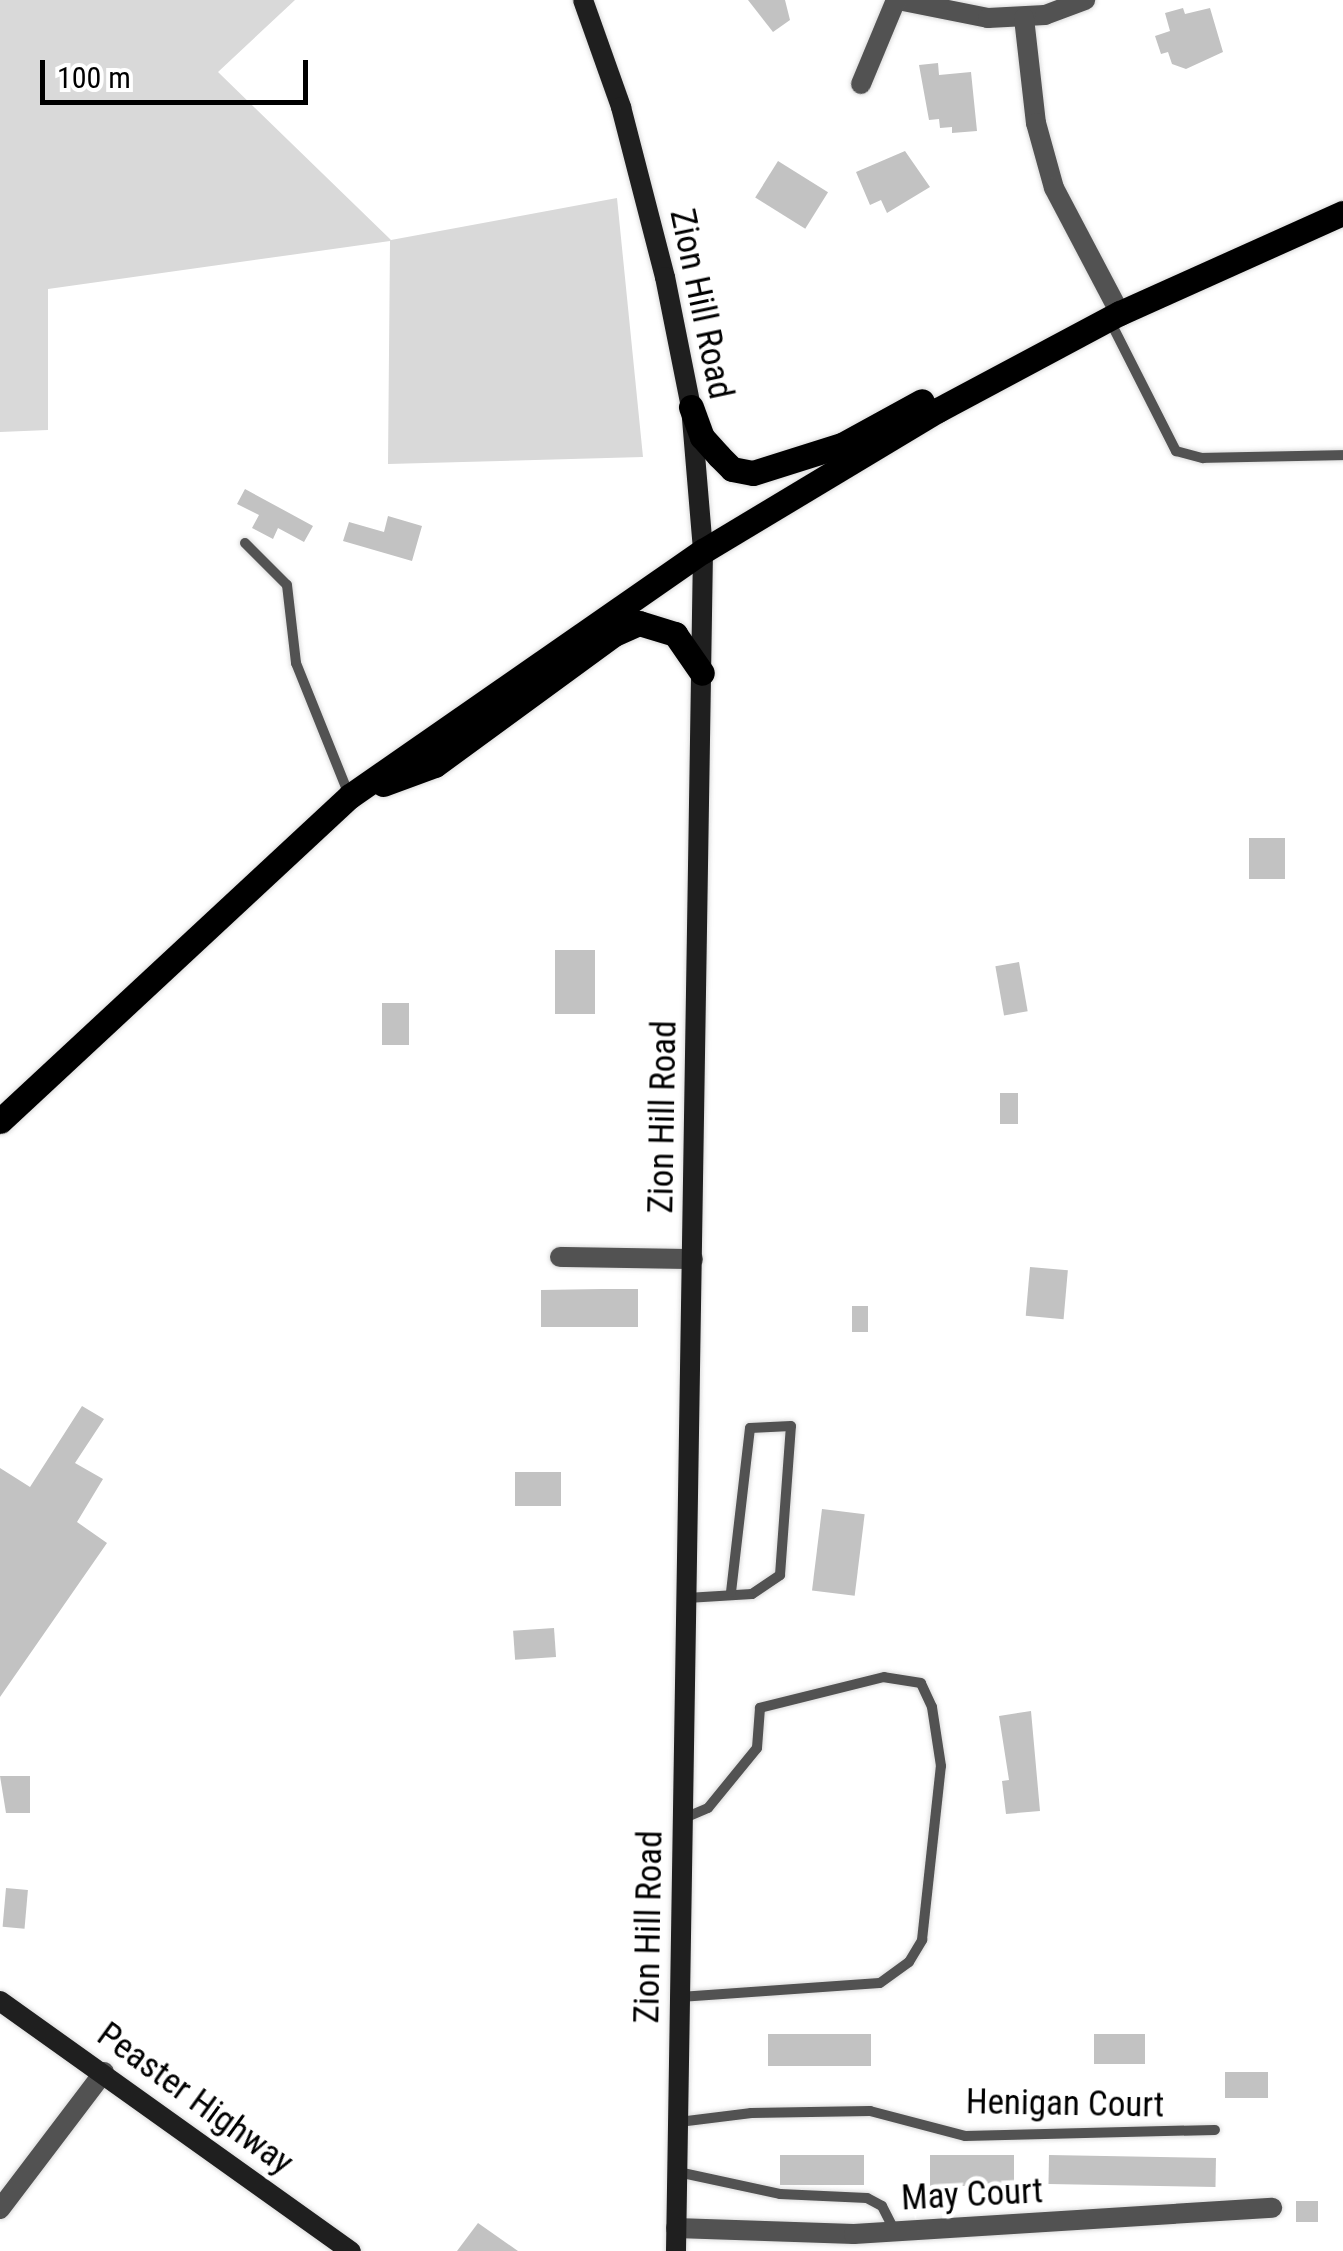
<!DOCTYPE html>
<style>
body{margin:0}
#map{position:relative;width:1343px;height:2251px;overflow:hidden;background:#fff;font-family:"Roboto Condensed",sans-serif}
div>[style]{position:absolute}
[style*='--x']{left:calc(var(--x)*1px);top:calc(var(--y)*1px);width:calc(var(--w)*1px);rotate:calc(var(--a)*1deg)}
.green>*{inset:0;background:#d9d9d9}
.building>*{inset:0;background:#c2c2c2;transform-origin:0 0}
.roads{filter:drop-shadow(0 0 2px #dbdbdb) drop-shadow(0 0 2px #dbdbdb)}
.lane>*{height:10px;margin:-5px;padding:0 5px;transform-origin:5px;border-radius:5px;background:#525252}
.street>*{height:20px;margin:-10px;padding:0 10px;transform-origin:10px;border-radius:10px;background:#525252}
.secondary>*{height:20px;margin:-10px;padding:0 10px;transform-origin:10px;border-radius:10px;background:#1f1f1f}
.primary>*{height:25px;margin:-12.5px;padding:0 12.5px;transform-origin:12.5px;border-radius:12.5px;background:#000}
span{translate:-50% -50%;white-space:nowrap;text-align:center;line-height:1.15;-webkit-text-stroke:9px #fff;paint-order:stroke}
.street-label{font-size:35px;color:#000}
.scale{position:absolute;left:40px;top:60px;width:268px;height:45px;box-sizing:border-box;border:5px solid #000;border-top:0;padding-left:12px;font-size:30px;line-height:35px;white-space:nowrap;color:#000;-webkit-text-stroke:8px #fff;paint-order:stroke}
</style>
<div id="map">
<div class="green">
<i style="clip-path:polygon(0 0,295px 0,218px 72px,391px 240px,617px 198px,643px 457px,388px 464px,390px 241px,48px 289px,48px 430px,0 432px)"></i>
</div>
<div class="building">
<i style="clip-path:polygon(748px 0,785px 0,790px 20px,773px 32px)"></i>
<i style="clip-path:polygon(1183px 8px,1185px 14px,1210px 8px,1223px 52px,1186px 69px,1172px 64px,1168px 52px,1161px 54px,1155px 36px,1170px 31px,1165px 13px)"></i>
<i style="clip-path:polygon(938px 63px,939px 75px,971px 72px,977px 131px,952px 133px,952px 127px,940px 128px,939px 119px,929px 120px,919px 65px)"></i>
<i style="clip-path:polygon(905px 151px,930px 187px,887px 213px,881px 200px,870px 205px,856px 172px)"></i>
<i style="left:778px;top:161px;width:59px;height:43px;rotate:32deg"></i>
<i style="clip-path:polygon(245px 489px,313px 526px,304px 542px,278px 528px,273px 539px,252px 528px,259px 515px,237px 504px)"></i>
<i style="clip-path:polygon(388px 516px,422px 526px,412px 561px,343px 541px,349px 522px,384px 532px)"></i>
<i style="left:1285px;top:838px;width:41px;height:36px;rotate:90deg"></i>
<i style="left:555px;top:950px;width:40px;height:64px"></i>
<i style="left:1019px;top:962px;width:50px;height:24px;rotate:80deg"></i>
<i style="left:382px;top:1003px;width:27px;height:42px"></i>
<i style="left:1000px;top:1093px;width:18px;height:31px"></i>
<i style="left:1030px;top:1267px;width:38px;height:49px;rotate:5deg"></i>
<i style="clip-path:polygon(602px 1289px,638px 1289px,638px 1327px,541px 1327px,541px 1290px)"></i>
<i style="left:852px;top:1306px;width:16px;height:26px"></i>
<i style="clip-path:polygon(82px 1406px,104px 1419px,75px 1463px,103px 1479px,77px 1522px,107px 1543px,0 1697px,0 1468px,30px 1487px)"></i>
<i style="left:515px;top:1472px;width:46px;height:34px"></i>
<i style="left:822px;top:1509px;width:43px;height:82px;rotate:7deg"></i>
<i style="left:554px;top:1628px;width:29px;height:41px;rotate:86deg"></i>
<i style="clip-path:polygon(1031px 1711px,1040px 1811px,1006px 1814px,1002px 1781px,1009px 1780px,999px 1716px)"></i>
<i style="clip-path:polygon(0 1776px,30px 1776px,30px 1813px,6px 1813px)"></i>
<i style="left:6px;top:1888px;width:22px;height:39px;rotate:5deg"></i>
<i style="left:768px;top:2034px;width:103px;height:32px"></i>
<i style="left:1094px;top:2034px;width:51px;height:30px"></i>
<i style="left:1225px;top:2072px;width:43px;height:26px"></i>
<i style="left:780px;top:2155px;width:84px;height:30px"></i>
<i style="left:930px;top:2155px;width:84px;height:31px"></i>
<i style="left:1049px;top:2155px;width:167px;height:29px;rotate:1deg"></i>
<i style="left:1296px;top:2201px;width:22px;height:21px"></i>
<i style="clip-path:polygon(478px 2223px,518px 2251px,457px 2251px)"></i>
</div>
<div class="roads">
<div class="lane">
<i style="--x:1110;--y:321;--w:146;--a:63.1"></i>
<i style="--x:1176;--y:451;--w:28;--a:15"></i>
<i style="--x:1203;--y:458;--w:140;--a:-1.2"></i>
<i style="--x:245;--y:543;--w:59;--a:45"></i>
<i style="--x:287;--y:585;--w:79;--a:83.4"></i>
<i style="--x:296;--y:663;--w:142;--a:68.1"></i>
<i style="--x:687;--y:1598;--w:65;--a:-3.5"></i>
<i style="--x:752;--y:1594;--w:34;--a:-34"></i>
<i style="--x:780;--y:1575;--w:149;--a:-85.8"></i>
<i style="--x:791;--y:1426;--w:41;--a:177.2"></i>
<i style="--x:750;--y:1428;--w:165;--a:96.6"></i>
<i style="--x:680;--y:1997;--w:200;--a:-4"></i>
<i style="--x:880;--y:1983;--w:36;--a:-36"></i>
<i style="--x:909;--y:1962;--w:26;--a:-59"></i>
<i style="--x:922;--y:1940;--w:175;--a:-83.8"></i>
<i style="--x:941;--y:1766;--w:60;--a:-98.7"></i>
<i style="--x:932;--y:1707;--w:26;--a:-115"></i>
<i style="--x:921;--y:1683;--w:37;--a:-171"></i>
<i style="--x:884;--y:1677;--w:128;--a:166"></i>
<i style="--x:760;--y:1708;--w:40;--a:94.3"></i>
<i style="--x:757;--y:1748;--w:77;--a:129.2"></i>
<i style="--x:708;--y:1808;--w:26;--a:157"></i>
<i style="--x:679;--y:2122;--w:73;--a:-7.1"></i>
<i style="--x:751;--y:2113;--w:119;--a:-1"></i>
<i style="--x:870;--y:2111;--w:98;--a:14.7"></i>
<i style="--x:965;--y:2136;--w:250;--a:-1.4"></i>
<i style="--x:678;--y:2172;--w:104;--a:12.2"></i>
<i style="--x:780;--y:2194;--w:87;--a:2.6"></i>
<i style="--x:867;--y:2198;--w:17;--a:28"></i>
<i style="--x:882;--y:2206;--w:28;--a:63"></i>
</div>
<div class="street">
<i style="--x:898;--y:0;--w:92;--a:11.3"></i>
<i style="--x:988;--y:18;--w:57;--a:-3"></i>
<i style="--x:1045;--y:15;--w:43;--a:-20.6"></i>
<i style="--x:1024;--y:18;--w:106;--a:83.5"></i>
<i style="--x:1036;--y:123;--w:67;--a:74.5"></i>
<i style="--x:1054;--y:188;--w:141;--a:62.2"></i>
<i style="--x:861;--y:84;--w:91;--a:-67.4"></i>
<i style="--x:560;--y:1257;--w:133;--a:0.9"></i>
<i style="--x:0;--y:2209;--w:172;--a:-52.8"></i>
<i style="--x:676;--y:2228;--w:178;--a:1.9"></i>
<i style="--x:854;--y:2234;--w:419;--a:-3.6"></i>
</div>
<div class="secondary">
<i style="--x:583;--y:0;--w:114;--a:70.4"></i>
<i style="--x:621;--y:107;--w:176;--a:75.5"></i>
<i style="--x:665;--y:277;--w:133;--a:78.7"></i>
<i style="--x:691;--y:407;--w:144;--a:85.2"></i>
<i style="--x:703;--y:551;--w:1700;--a:90.91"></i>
<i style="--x:0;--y:2001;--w:431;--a:35.5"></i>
</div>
<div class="primary">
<i style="--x:691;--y:407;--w:32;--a:70"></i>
<i style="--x:702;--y:437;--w:25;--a:48"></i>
<i style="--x:719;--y:456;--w:18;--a:45"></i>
<i style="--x:732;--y:469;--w:21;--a:11"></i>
<i style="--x:753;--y:473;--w:93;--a:-17.5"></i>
<i style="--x:842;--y:445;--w:91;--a:-28.8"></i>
<i style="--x:383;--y:784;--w:55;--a:-20.1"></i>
<i style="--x:435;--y:765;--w:222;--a:-36.2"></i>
<i style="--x:614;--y:634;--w:27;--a:-24"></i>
<i style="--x:639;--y:623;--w:38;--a:17"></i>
<i style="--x:675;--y:634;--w:47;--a:55.3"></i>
<i style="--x:0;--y:1121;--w:478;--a:-42.9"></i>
<i style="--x:350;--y:796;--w:430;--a:-34.8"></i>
<i style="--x:703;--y:551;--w:274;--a:-31"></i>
<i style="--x:938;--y:410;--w:206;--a:-28.1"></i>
<i style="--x:1120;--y:313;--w:244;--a:-24.2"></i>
</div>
</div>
<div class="street-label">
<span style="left:701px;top:304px;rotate:78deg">Zion Hill Road</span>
<span style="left:663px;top:1117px;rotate:-89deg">Zion Hill Road</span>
<span style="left:649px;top:1927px;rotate:-89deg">Zion Hill Road</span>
<span style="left:195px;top:2099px;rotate:36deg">Peaster Highway</span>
<span style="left:1065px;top:2104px;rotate:1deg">Henigan Court</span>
<span style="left:972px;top:2195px;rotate:-3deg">May Court</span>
</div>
<div class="scale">100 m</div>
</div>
